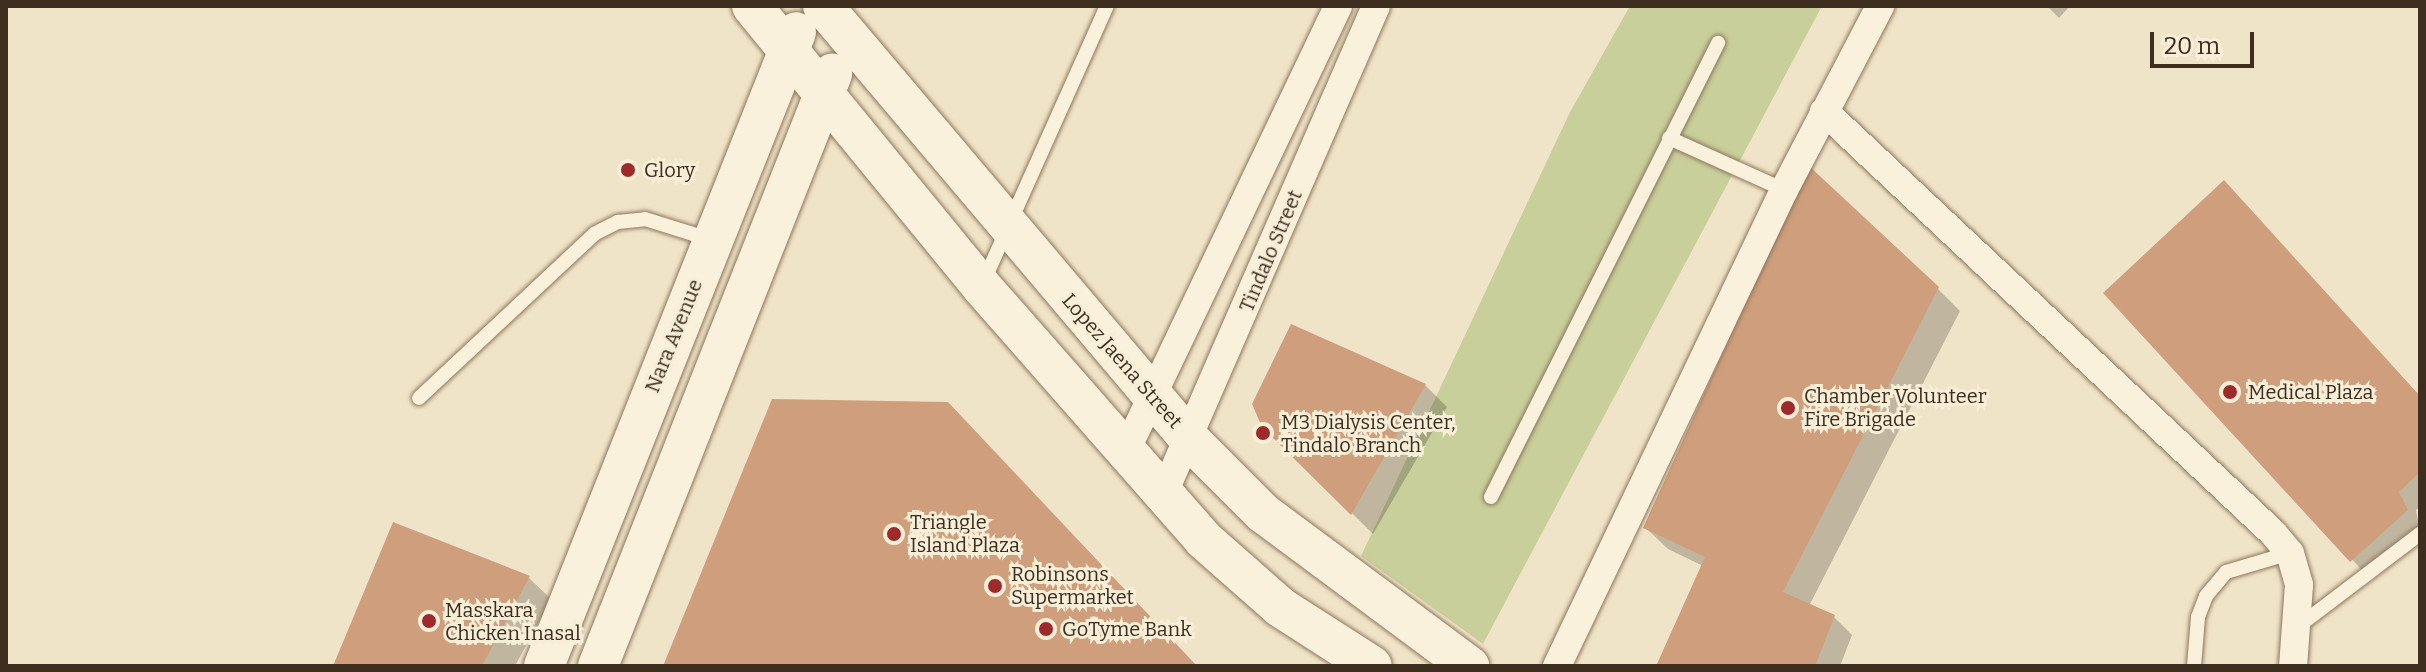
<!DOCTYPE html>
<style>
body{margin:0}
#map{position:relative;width:2426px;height:672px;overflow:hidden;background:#f0e4c8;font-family:Bitter,serif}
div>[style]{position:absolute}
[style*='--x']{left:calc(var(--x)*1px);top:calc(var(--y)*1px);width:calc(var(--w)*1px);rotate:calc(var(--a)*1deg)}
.green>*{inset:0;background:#c9cf9b}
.shadow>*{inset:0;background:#0003}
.building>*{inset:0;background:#cf9f7d}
.roads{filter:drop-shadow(0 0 2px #8d765c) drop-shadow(0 0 2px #8d765c)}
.lane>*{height:14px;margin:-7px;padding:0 7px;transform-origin:7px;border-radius:7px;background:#faf1dc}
.street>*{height:28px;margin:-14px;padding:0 14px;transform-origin:14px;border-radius:14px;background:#faf1dc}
.secondary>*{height:40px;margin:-20px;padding:0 20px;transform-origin:20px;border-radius:20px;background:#faf1dc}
.dots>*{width:22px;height:22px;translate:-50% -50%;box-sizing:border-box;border:4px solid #f7eed8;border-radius:50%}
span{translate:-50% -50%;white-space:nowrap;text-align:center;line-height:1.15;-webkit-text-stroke:6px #f7eed8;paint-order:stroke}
.poi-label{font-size:20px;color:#3d2e20}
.left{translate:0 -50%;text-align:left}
.street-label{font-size:20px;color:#3d2e20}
.frame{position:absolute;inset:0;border:8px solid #3d2e20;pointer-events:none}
.scale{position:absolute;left:2150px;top:32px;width:104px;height:36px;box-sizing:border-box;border:4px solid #3d2e20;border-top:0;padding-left:10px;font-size:24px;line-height:28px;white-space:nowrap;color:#3d2e20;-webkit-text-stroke:6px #f7eed8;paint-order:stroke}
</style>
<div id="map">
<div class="green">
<i style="clip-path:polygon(1630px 6px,1822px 6px,1483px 644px,1361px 556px,1570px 112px)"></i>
</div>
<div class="shadow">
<i style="clip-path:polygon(2047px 6px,2070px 6px,2059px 18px)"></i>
<i style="clip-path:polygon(1938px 289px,1960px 311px,1809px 606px,1834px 617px,1852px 635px,1840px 666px,1659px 666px,1703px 566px,1668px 549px,1646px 528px)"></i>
<i style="clip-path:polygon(1425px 385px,1447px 407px,1373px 534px,1264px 426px)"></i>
<i style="clip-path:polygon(2193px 386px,2420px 397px,2420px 507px,2416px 510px,2420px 533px,2370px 579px)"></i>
<i style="clip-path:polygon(395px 525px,529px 578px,551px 599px,515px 666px,335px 666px)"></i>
</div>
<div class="building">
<i style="clip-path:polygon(1808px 165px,1939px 287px,1783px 592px,1835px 615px,1815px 666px,1656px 666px,1705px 557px,1643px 528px)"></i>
<i style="clip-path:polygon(2224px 180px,2420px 396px,2420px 472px,2399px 492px,2408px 510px,2350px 562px,2103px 293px)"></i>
<i style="clip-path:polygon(1291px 324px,1426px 384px,1351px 515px,1262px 427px,1252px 404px)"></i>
<i style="clip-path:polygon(772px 399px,948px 402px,1197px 666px,663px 666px)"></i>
<i style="clip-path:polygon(393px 522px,530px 576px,482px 666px,333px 666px)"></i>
</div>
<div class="roads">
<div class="lane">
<i style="--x:1669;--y:138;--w:126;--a:24.3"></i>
<i style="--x:983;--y:283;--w:303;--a:-65.9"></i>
<i style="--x:419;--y:398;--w:240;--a:-43.1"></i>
<i style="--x:594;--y:234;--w:27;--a:-27"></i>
<i style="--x:618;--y:222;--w:27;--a:-6"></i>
<i style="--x:645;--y:219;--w:70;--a:17.4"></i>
<i style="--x:1491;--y:497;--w:508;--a:-63.43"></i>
<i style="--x:2296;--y:628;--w:156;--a:-37.2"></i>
<i style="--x:2194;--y:666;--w:49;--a:-85.3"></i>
<i style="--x:2198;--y:617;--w:22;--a:-69"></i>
<i style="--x:2206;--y:596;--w:31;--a:-50"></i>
<i style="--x:2226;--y:572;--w:67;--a:-16.5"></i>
</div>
<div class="street">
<i style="--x:1824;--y:111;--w:616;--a:43.22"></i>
<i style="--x:2273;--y:533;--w:26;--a:50"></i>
<i style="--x:2290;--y:553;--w:33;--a:74"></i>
<i style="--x:2299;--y:585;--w:81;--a:94.2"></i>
<i style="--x:1124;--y:455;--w:497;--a:-64.5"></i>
<i style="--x:1163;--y:495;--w:533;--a:-66.46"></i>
<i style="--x:1557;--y:666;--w:527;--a:-64.5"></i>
<i style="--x:1784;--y:190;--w:208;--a:-62.4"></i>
</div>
<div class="secondary">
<i style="--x:752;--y:6;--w:363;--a:50.7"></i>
<i style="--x:982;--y:287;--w:335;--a:48.7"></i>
<i style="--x:1203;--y:539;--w:103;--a:41.4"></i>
<i style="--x:1280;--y:607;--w:109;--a:32.7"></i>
<i style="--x:823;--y:6;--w:570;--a:49.77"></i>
<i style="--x:1191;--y:441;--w:102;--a:45"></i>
<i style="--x:1263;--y:513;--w:257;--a:36.6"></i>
<i style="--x:544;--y:666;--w:682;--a:-68.32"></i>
<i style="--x:598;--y:666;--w:637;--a:-68.43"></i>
</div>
</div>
<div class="dots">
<i style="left:628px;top:170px;background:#9e2a2b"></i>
<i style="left:2230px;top:392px;background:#9e2a2b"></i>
<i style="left:1788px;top:408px;background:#9e2a2b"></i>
<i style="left:1263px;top:433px;background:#9e2a2b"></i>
<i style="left:894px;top:534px;background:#9e2a2b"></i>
<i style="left:995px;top:586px;background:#9e2a2b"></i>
<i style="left:429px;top:621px;background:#9e2a2b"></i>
<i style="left:1046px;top:629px;background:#9e2a2b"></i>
</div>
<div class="poi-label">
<span class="left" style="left:644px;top:170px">Glory</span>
<span class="left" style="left:2248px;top:392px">Medical Plaza</span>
<span class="left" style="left:1804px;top:408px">Chamber Volunteer<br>Fire Brigade</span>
<span class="left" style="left:1281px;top:434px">M3 Dialysis Center,<br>Tindalo Branch</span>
<span class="left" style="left:910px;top:534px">Triangle<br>Island Plaza</span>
<span class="left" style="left:1011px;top:586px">Robinsons<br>Supermarket</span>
<span class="left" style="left:445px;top:622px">Masskara<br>Chicken Inasal</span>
<span class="left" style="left:1062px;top:629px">GoTyme Bank</span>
</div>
<div class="street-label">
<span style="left:1271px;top:251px;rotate:-67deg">Tindalo Street</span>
<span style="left:674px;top:336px;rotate:-68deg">Nara Avenue</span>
<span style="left:1122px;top:361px;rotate:49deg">Lopez Jaena Street</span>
</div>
<div class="frame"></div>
<div class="scale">20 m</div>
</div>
